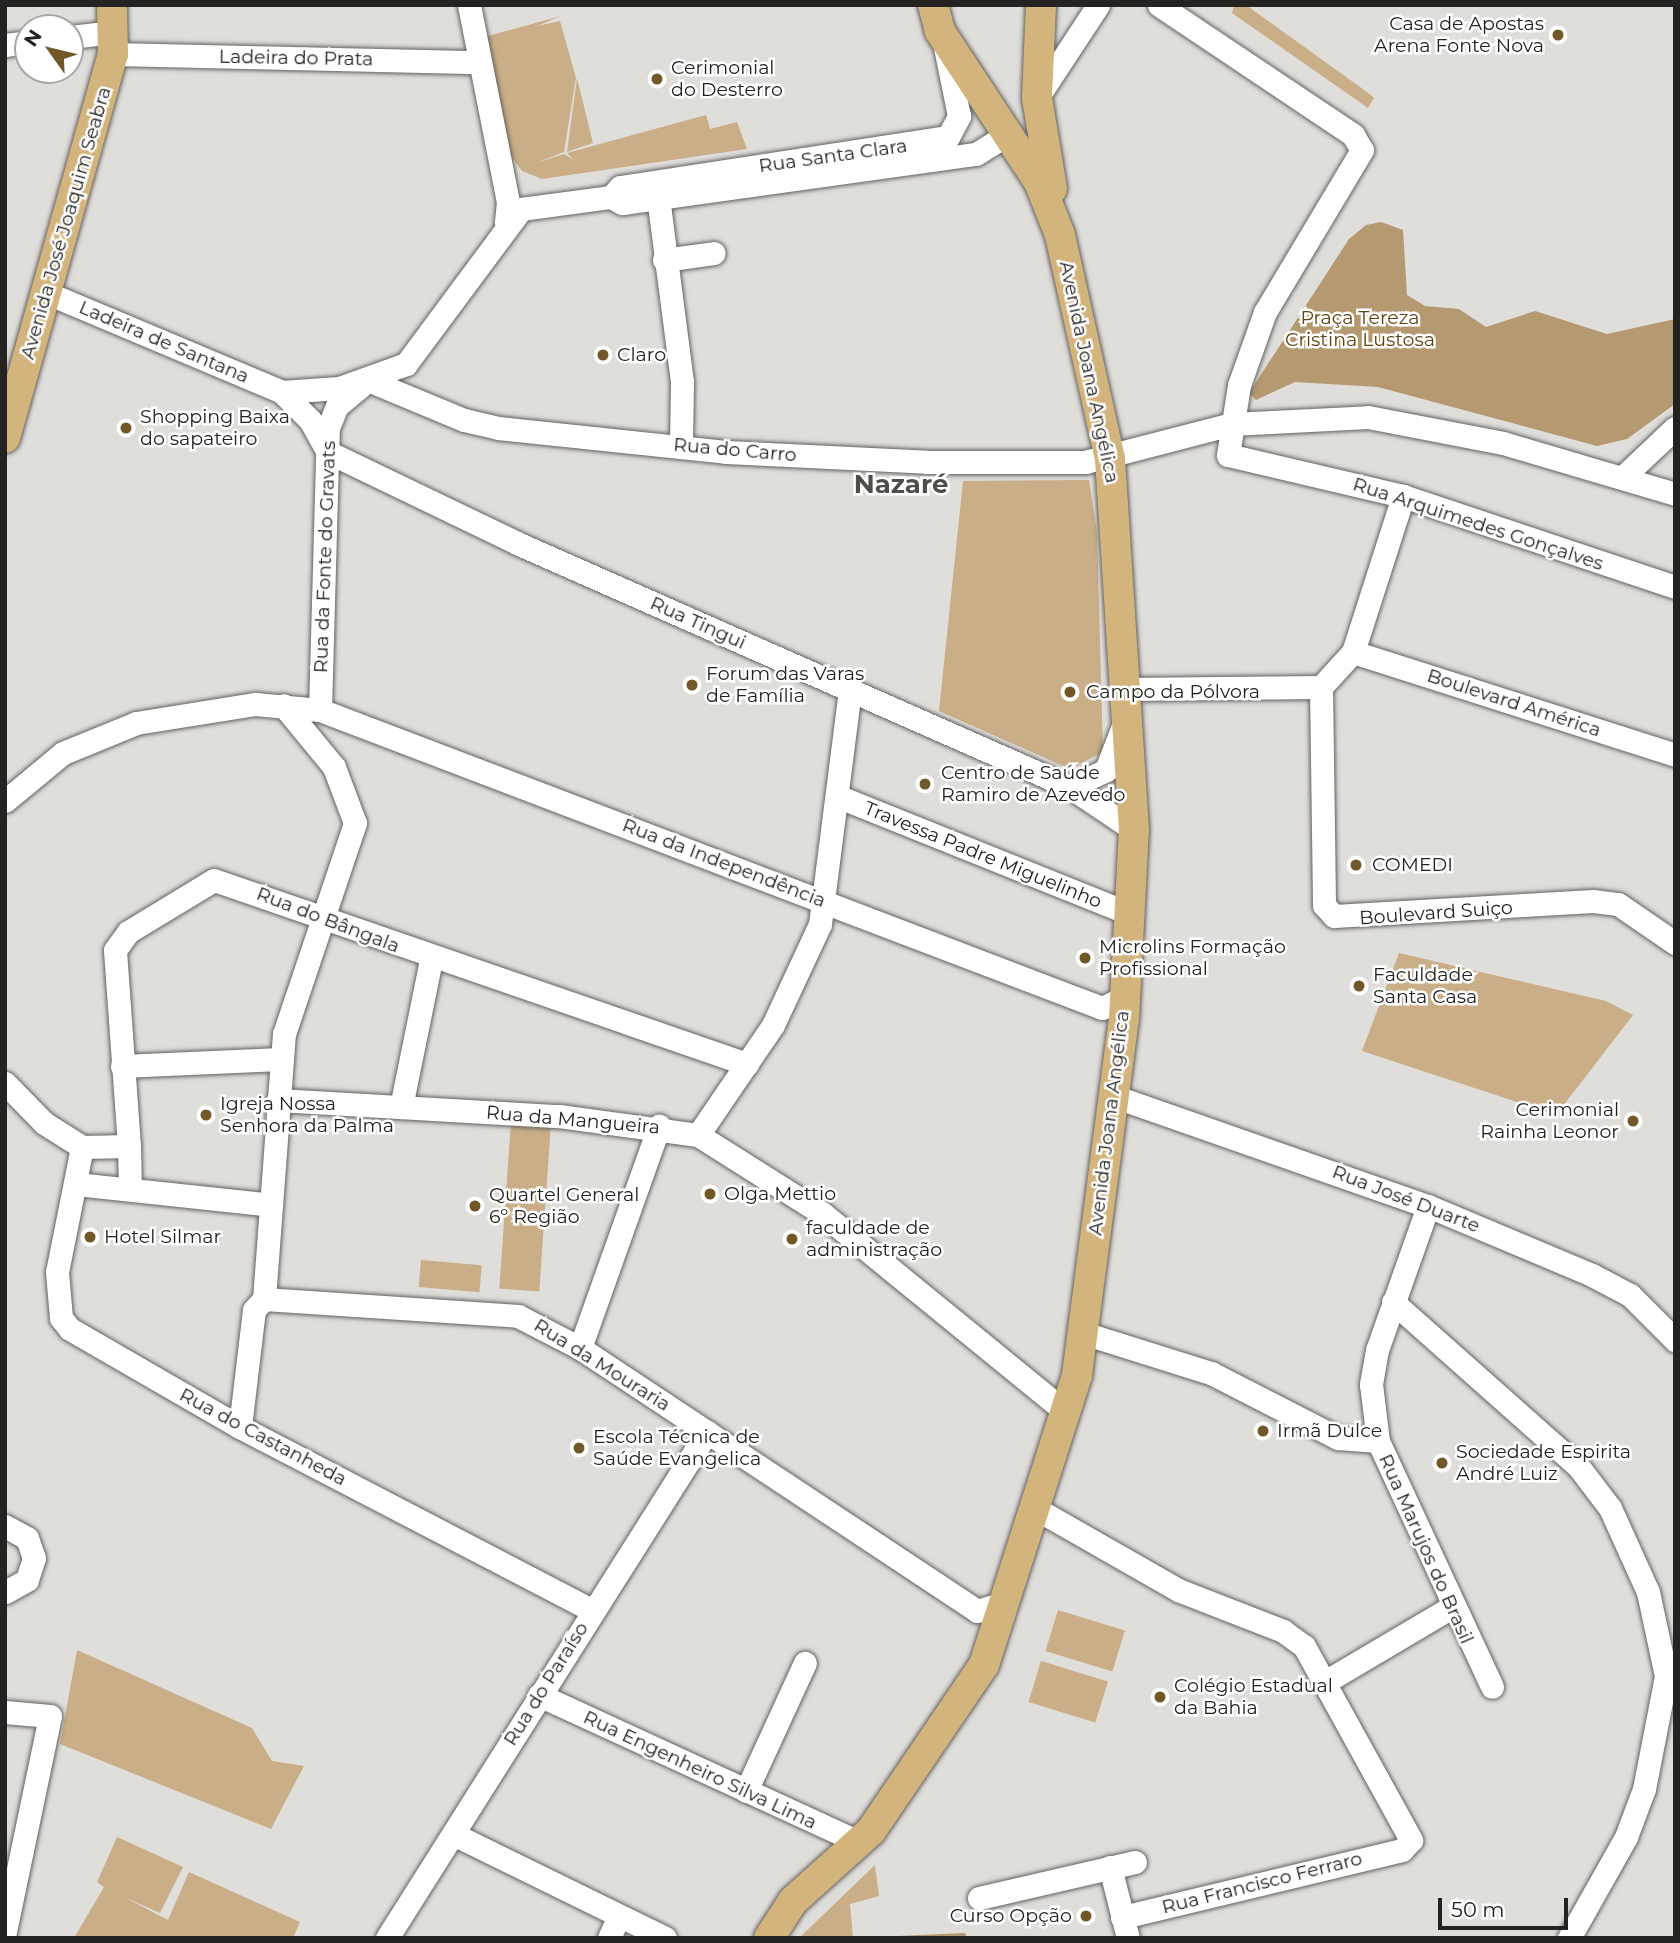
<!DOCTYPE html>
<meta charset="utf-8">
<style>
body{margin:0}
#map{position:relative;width:1680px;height:1943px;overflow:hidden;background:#e0dedb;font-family:Montserrat,sans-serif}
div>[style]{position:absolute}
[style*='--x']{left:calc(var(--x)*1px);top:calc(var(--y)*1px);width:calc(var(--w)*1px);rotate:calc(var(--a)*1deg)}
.green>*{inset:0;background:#c9ae87;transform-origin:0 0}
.forest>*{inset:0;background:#b59970}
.roads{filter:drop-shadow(0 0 2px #646260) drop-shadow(0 0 2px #646260)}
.minor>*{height:23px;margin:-11.5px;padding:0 11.5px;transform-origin:11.5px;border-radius:11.5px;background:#fff}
.major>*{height:30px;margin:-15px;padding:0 15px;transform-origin:15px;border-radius:15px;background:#d3b47c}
.dots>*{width:19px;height:19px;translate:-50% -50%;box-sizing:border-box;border:4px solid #fff;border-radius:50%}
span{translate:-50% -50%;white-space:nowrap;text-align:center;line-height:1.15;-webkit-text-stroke:5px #fff;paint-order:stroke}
.poi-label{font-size:19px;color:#242322}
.right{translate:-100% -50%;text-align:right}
.left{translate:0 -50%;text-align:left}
.street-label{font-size:19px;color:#242322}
.park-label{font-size:19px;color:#604410}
.district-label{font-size:26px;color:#4e4d4a;font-weight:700}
.frame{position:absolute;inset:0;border:7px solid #242322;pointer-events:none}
.north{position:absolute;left:14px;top:14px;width:70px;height:70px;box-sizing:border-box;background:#fff;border:2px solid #a7a7a7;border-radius:50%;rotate:304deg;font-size:19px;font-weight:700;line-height:28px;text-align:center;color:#242322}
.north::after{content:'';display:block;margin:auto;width:24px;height:32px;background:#725729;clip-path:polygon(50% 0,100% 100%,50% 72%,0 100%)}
.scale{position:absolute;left:1438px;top:1898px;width:130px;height:32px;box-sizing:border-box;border:4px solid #242322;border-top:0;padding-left:9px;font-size:21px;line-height:24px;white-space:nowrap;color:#242322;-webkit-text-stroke:5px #fff;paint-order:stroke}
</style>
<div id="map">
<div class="green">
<i style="clip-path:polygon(1234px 5px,1246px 5px,1367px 92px,1374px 98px,1368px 108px,1232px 13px)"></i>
<i style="clip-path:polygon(561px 16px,537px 26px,560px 21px,576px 78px,564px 152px,536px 163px,564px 154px,574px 160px,567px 153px,706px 115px,710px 129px,737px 122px,747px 149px,542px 179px,522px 171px,507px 151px,484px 37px)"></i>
<i style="clip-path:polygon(577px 78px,593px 143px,567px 152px)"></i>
<i style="clip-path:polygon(1089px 480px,1097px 532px,1103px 752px,1070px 769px,939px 711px,963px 481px)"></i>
<i style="clip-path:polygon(1399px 953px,1606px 1001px,1633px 1015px,1556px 1115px,1362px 1051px)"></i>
<i style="left:511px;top:1122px;width:40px;height:167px;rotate:4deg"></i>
<i style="left:421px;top:1260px;width:61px;height:27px;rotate:5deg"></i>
<i style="left:1058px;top:1610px;width:70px;height:43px;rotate:17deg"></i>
<i style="clip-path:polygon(77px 1650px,252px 1728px,272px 1761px,304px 1766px,271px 1829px,60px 1744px)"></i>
<i style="left:1041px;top:1661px;width:70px;height:43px;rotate:17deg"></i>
<i style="clip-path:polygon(117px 1837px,183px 1867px,160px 1913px,124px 1897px,168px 1920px,189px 1872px,300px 1922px,293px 1938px,74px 1938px,104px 1887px,97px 1882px)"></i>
<i style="clip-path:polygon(875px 1865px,879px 1896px,850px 1904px,853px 1938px,799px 1938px)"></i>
</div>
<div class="forest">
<i style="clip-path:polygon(1381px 222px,1403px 230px,1407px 295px,1425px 306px,1459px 309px,1486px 327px,1535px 311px,1607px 334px,1675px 319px,1675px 404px,1627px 439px,1597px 446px,1378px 387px,1295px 382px,1256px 400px,1249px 393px,1349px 239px,1366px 225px)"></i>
<i style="clip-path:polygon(965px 1933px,967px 1938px,853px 1938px)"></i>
</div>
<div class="roads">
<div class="minor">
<i style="--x:469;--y:5;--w:201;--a:78.8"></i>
<i style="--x:508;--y:202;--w:20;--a:96"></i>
<i style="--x:1159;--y:5;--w:234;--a:33.8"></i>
<i style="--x:1353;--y:135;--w:17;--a:59"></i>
<i style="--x:1362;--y:150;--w:189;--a:120.9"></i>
<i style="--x:1265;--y:312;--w:77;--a:109.6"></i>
<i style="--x:1239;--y:385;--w:71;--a:98.9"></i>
<i style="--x:1228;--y:455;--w:180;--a:13.2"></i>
<i style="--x:1403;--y:496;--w:287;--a:18.5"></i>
<i style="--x:70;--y:37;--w:44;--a:-6.5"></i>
<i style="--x:5;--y:45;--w:23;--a:-7"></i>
<i style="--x:113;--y:54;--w:366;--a:1.3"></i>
<i style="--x:1037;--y:98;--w:111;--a:-56.7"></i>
<i style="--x:611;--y:197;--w:13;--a:29"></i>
<i style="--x:622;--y:203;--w:357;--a:-7.9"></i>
<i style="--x:976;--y:154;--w:40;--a:-32"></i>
<i style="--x:658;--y:197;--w:186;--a:82.6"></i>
<i style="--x:682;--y:381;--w:65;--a:90.9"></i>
<i style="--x:664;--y:260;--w:50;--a:-8"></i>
<i style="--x:47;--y:293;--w:255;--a:22.8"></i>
<i style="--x:282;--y:392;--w:40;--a:45"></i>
<i style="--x:310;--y:420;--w:37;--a:61"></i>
<i style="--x:328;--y:452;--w:212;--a:25.7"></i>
<i style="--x:519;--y:544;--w:602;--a:23.8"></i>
<i style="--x:1070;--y:787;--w:77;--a:33.9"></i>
<i style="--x:370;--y:381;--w:102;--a:22.5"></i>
<i style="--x:464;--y:420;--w:35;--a:13"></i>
<i style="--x:498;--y:428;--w:229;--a:6"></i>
<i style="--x:726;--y:452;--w:201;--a:2.8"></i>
<i style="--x:927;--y:462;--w:158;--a:0"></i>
<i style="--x:1085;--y:462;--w:152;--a:-14.5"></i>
<i style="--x:1232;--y:424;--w:136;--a:-2.9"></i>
<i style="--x:1368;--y:417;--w:137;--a:10.9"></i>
<i style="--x:1503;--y:443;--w:179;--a:16.5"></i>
<i style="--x:282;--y:392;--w:57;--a:-4"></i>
<i style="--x:339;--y:388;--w:71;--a:-19.7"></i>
<i style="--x:406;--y:364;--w:193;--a:-53.4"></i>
<i style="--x:521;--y:209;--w:91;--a:-7.6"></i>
<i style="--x:611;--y:197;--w:13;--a:-48"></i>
<i style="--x:620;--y:187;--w:332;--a:-8.7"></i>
<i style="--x:948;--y:137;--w:24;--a:-62"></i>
<i style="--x:959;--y:116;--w:70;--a:-101.5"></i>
<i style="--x:1624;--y:476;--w:70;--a:-43.3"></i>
<i style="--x:1353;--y:652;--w:338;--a:17.7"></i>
<i style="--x:1321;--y:687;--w:218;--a:89.2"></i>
<i style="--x:1324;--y:905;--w:15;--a:48"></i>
<i style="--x:1334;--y:916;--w:259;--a:-3.3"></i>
<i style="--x:1593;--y:901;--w:25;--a:7"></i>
<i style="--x:1618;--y:904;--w:69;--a:34.4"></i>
<i style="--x:1123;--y:689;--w:198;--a:-0.6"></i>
<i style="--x:1321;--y:687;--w:47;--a:-47.6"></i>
<i style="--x:1353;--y:652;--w:164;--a:-72.2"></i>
<i style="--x:320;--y:710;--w:282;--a:-88.4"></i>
<i style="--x:328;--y:428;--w:24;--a:-68"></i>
<i style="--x:337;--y:406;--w:31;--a:-40"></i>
<i style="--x:1070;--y:787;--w:40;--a:-25"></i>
<i style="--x:1106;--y:770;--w:47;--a:-68.9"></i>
<i style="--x:837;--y:796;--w:314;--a:21.9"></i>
<i style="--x:5;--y:801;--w:75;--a:-39.6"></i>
<i style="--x:63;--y:753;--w:79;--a:-22.3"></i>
<i style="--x:136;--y:723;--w:121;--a:-9.1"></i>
<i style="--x:255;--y:704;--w:65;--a:5.3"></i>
<i style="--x:320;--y:710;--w:837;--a:20.86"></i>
<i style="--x:1102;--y:1008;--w:25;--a:-26"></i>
<i style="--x:122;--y:1066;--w:158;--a:-2.5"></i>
<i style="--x:5;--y:1083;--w:56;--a:45.7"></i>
<i style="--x:44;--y:1123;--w:45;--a:32.3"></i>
<i style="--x:1116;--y:1097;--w:330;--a:19.3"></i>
<i style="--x:1428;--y:1206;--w:178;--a:22.8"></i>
<i style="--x:1592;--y:1275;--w:43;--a:27.8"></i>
<i style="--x:1630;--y:1295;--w:64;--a:45"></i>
<i style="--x:278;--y:1100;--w:281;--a:3.3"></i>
<i style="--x:559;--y:1116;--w:140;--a:7.8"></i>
<i style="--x:698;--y:1135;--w:148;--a:32.3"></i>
<i style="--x:823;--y:1214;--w:315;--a:39.2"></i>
<i style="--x:401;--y:1107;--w:151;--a:-78.5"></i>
<i style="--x:698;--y:1135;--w:133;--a:-55.7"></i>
<i style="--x:773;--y:1025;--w:111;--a:-65"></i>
<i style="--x:820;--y:924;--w:236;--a:-82.7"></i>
<i style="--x:129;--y:1146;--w:196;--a:-94.1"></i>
<i style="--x:115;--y:950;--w:22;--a:-54"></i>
<i style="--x:128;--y:932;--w:100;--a:-31.2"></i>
<i style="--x:214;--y:880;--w:564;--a:19.05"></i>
<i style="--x:82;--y:1147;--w:127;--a:101.3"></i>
<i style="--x:57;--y:1272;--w:46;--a:85"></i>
<i style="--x:61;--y:1318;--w:14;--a:51"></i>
<i style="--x:70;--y:1329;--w:196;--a:30"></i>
<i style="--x:240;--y:1427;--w:397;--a:27.5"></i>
<i style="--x:82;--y:1147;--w:47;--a:-1.2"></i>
<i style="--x:129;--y:1146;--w:43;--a:88.7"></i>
<i style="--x:76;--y:1184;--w:196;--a:6.1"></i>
<i style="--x:1428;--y:1206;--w:153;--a:109.5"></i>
<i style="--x:1377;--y:1350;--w:35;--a:100"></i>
<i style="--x:1371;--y:1384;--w:57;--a:83"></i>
<i style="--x:1378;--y:1441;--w:271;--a:65.1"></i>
<i style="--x:264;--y:1299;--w:255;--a:3.8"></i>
<i style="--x:518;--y:1316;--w:70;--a:27.3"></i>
<i style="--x:580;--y:1348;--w:476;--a:33.5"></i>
<i style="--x:977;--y:1611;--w:30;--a:-17"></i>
<i style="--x:1393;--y:1302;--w:247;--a:41.6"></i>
<i style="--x:1578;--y:1466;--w:53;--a:52.7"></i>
<i style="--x:1610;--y:1508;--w:92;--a:65.7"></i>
<i style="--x:1648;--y:1592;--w:86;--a:77.9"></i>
<i style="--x:1666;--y:1676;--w:115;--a:101"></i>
<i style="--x:1644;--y:1789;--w:51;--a:110.6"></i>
<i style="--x:1626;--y:1837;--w:116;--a:119.4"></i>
<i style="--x:1080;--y:1332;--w:137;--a:17.4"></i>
<i style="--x:1211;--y:1373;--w:143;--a:27.1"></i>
<i style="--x:1338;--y:1438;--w:40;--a:4.3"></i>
<i style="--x:580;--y:1348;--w:236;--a:-70.4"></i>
<i style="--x:240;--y:1427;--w:118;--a:-83.2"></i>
<i style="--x:254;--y:1310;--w:15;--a:-48"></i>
<i style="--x:264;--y:1299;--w:266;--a:-85.7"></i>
<i style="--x:284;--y:1034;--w:223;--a:-71.4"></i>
<i style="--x:355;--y:823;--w:60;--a:-110.6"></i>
<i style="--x:334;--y:767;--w:80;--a:-129.4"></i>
<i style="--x:1038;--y:1510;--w:161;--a:29.7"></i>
<i style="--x:1178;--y:1590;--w:113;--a:21.3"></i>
<i style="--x:1283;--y:1631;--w:26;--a:36"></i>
<i style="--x:1304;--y:1646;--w:222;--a:61.1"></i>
<i style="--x:1411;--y:1840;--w:13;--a:132"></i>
<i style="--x:1402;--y:1850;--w:288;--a:166.5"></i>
<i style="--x:5;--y:1526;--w:25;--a:29"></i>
<i style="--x:27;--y:1538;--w:21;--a:71"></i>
<i style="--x:34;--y:1558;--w:23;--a:108"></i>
<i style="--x:27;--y:1580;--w:25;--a:151"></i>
<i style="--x:1325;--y:1682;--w:145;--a:-30.6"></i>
<i style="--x:539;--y:1695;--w:354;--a:24.7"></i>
<i style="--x:5;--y:1712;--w:45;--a:5.1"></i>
<i style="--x:50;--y:1716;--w:221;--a:101.8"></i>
<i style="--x:746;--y:1791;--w:141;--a:-65.3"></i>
<i style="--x:453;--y:1834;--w:236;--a:26.1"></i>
<i style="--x:1110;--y:1867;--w:73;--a:75.8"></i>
<i style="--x:979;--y:1898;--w:160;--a:-13"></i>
<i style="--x:387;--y:1938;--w:599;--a:-57.69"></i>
<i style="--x:609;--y:1938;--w:24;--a:-66"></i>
</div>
<div class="major">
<i style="--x:1041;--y:5;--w:93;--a:92.5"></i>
<i style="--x:1037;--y:98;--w:92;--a:80.6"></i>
<i style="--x:5;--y:438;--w:399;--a:-74.3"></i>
<i style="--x:113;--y:54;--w:49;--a:-91.2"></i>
<i style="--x:769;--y:1938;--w:44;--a:-57"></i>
<i style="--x:793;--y:1901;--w:105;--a:-41.9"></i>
<i style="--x:871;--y:1831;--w:201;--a:-55.8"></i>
<i style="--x:984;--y:1665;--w:305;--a:-72.2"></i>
<i style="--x:1077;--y:1375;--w:359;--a:-82.5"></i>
<i style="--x:1124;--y:1019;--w:189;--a:-87"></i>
<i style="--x:1134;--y:830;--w:372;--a:-93.7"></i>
<i style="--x:1110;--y:459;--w:230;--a:-102.6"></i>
<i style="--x:1060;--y:235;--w:57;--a:-111.6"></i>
<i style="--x:1039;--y:182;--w:181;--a:-123.3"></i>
<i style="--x:940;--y:31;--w:27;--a:-105"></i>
</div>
</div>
<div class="dots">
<i style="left:1558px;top:35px;background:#725729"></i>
<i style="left:657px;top:79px;background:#725729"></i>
<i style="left:603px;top:355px;background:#725729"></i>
<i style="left:126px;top:428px;background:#725729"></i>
<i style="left:692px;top:685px;background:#725729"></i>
<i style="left:1070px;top:692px;background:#725729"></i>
<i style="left:925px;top:784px;background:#725729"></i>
<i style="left:1356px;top:865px;background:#725729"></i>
<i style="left:1085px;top:958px;background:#725729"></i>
<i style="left:1359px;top:986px;background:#725729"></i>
<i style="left:206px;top:1115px;background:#725729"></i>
<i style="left:1633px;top:1121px;background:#725729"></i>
<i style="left:710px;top:1194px;background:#725729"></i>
<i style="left:475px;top:1206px;background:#725729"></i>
<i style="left:90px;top:1237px;background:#725729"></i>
<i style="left:792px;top:1239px;background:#725729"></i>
<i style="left:1263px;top:1431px;background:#725729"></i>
<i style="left:579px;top:1448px;background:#725729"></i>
<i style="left:1442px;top:1463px;background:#725729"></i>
<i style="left:1160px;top:1697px;background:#725729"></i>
<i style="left:1086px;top:1916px;background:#725729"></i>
</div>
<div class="poi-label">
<span class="right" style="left:1544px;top:35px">Casa de Apostas<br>Arena Fonte Nova</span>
<span class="left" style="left:671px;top:79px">Cerimonial<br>do Desterro</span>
<span class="left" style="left:617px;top:355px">Claro</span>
<span class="left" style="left:140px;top:428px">Shopping Baixa<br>do sapateiro</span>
<span class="left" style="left:706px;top:685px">Forum das Varas<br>de Família</span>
<span class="left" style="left:1086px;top:692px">Campo da Pólvora</span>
<span class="left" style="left:941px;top:784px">Centro de Saúde<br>Ramiro de Azevedo</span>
<span class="left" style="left:1372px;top:865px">COMEDI</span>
<span class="left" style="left:1099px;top:958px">Microlins Formação<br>Profissional</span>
<span class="left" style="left:1373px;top:986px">Faculdade<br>Santa Casa</span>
<span class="left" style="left:220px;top:1115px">Igreja Nossa<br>Senhora da Palma</span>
<span class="right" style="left:1619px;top:1121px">Cerimonial<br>Rainha Leonor</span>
<span class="left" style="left:724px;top:1194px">Olga Mettio</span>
<span class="left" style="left:489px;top:1206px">Quartel General<br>6º Região</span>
<span class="left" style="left:806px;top:1239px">faculdade de<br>administração</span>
<span class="left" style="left:104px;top:1237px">Hotel Silmar</span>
<span class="left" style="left:1277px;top:1431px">Irmã Dulce</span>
<span class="left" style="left:593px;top:1448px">Escola Técnica de<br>Saúde Evangelica</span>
<span class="left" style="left:1456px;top:1463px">Sociedade Espirita<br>André Luiz</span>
<span class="left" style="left:1174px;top:1697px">Colégio Estadual<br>da Bahia</span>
<span class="right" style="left:1072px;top:1916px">Curso Opção</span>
</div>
<div class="street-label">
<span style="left:296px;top:58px;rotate:1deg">Ladeira do Prata</span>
<span style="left:833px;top:156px;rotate:-8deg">Rua Santa Clara</span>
<span style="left:66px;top:223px;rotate:-74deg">Avenida José Joaquim Seabra</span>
<span style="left:164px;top:342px;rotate:23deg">Ladeira de Santana</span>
<span style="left:1089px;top:372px;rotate:78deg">Avenida Joana Angélica</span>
<span style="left:735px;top:450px;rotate:5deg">Rua do Carro</span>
<span style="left:1478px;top:524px;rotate:18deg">Rua Arquimedes Gonçalves</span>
<span style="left:325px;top:557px;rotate:-88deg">Rua da Fonte do Gravats</span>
<span style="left:698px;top:623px;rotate:24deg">Rua Tingui</span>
<span style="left:1514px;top:703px;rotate:18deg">Boulevard América</span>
<span style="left:983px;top:855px;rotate:22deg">Travessa Padre Miguelinho</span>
<span style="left:724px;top:863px;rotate:21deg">Rua da Independência</span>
<span style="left:1436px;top:913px;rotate:-4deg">Boulevard Suiço</span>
<span style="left:328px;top:920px;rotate:21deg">Rua do Bângala</span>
<span style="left:573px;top:1120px;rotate:5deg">Rua da Mangueira</span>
<span style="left:1109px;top:1123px;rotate:-83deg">Avenida Joana Angélica</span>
<span style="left:1406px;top:1199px;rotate:21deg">Rua José Duarte</span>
<span style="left:602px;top:1365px;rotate:32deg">Rua da Mouraria</span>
<span style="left:263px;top:1437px;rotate:28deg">Rua do Castanheda</span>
<span style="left:1426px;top:1549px;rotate:66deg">Rua Marujos do Brasil</span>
<span style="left:546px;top:1684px;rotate:-58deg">Rua do Paraíso</span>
<span style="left:700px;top:1770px;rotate:25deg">Rua Engenheiro Silva Lima</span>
<span style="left:1262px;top:1883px;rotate:-14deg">Rua Francisco Ferraro</span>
</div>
<div class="park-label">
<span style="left:1360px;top:329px">Praça Tereza<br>Cristina Lustosa</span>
</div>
<div class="district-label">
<span style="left:901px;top:485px">Nazaré</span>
</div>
<div class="frame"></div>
<div class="north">N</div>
<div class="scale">50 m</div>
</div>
